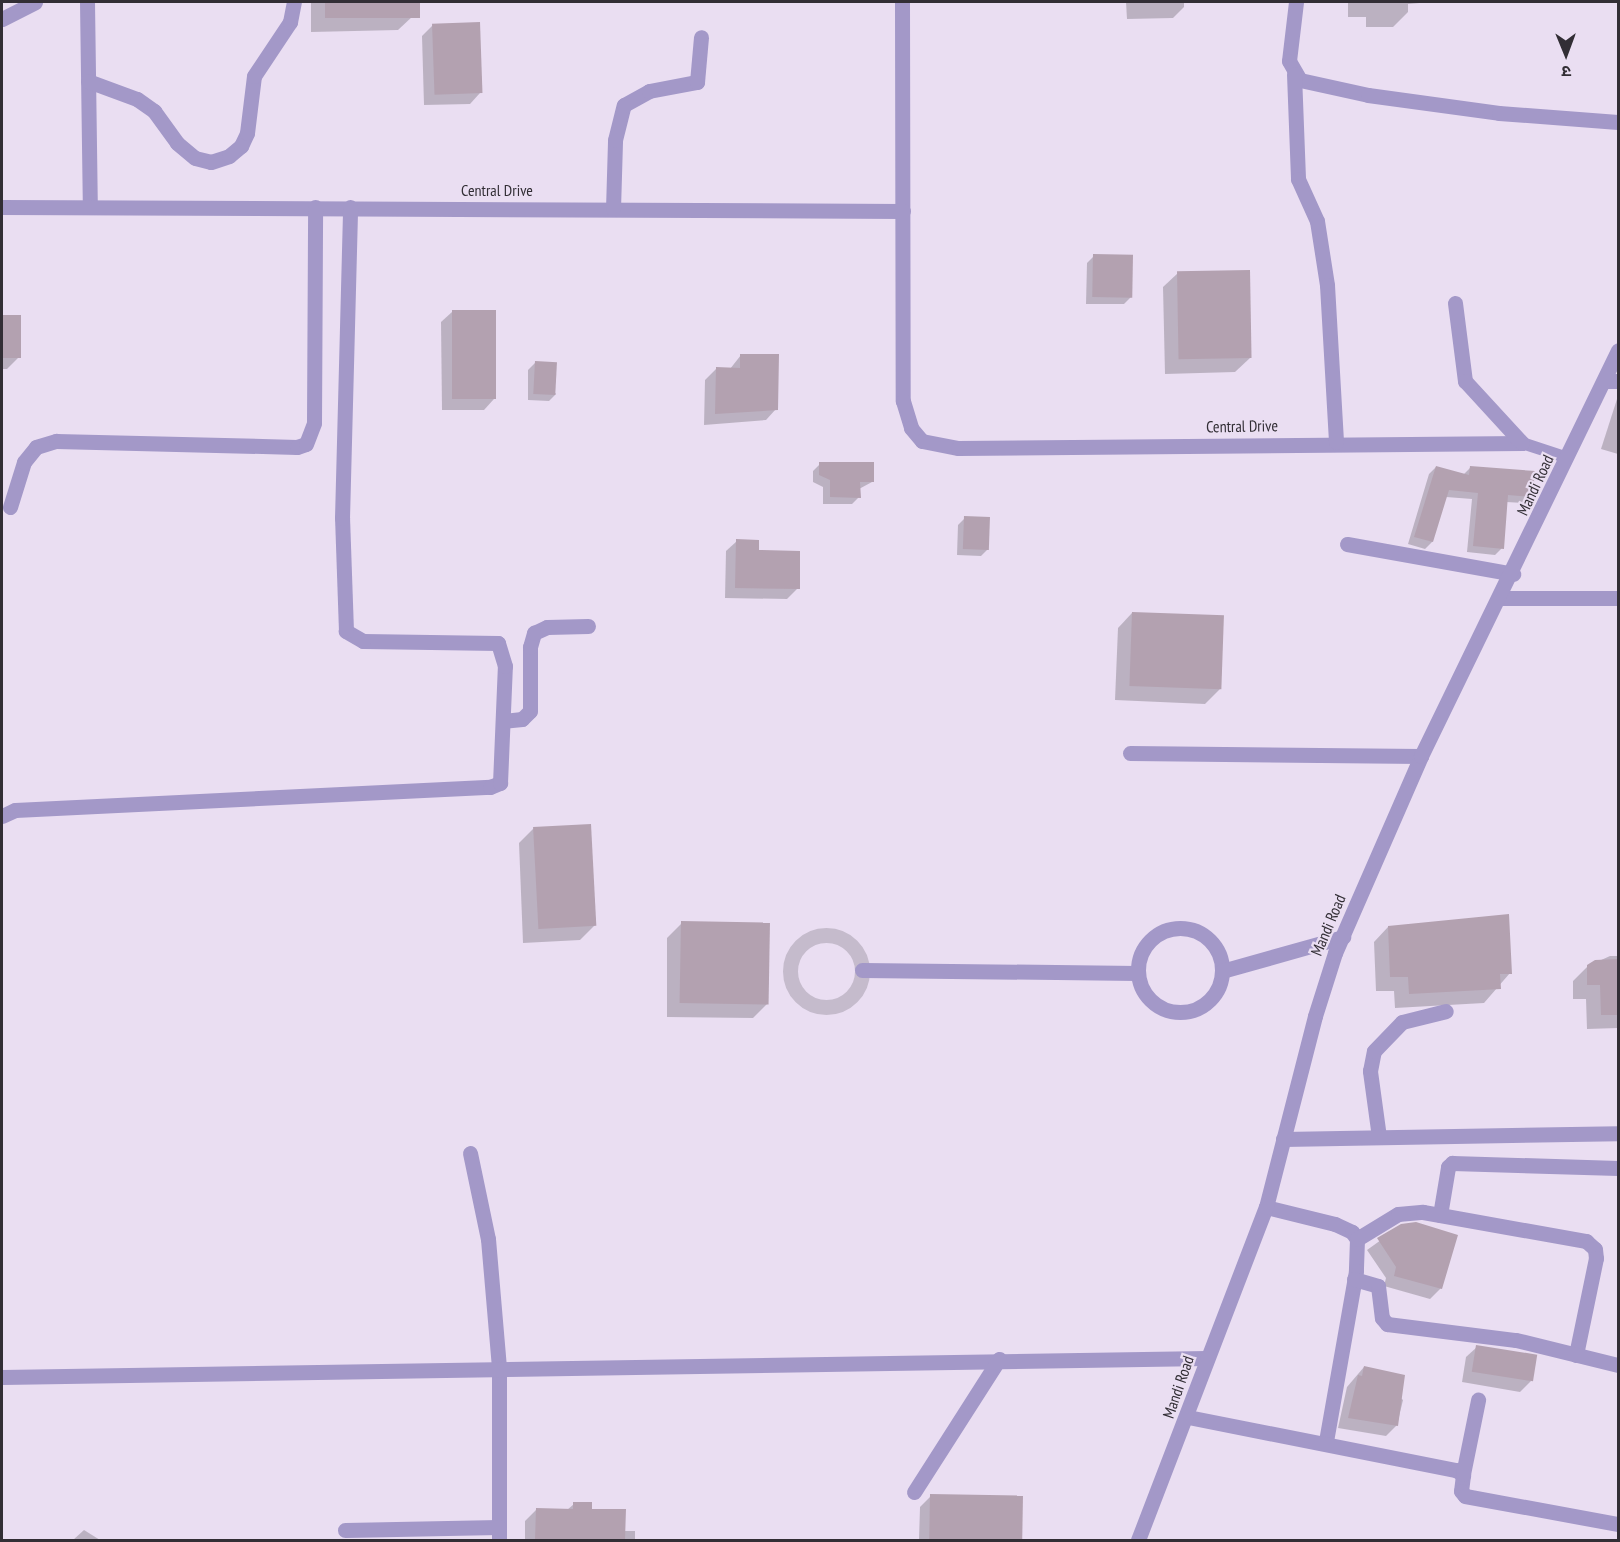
<!DOCTYPE html>
<meta charset="utf-8">
<style>
body{margin:0}
#map{position:relative;width:1620px;height:1542px;overflow:hidden;background:#eadef2;font-family:"PT Sans Narrow","Noto Sans Devanagari",sans-serif}
div>[style]{position:absolute}
[style*='--x']{left:calc(var(--x)*1px);top:calc(var(--y)*1px);width:calc(var(--w)*1px);rotate:calc(var(--a)*1deg)}
.shadow>*{inset:0;background:#0003}
.building>*{inset:0;background:#b3a1b0;transform-origin:0 0}
.minor-tunnel>*{height:15px;margin-top:-7.5px;transform-origin:0;background:repeating-linear-gradient(90deg,#c5bbcc 0 15px,transparent 0 23px)}
.minor-tunnel>.ring{margin:-7.5px;padding:0;box-sizing:content-box;background:none;border:15px solid #c5bbcc;border-radius:50%}
.service>*{height:12px;margin:-6px;padding:0 6px;transform-origin:6px;border-radius:6px;background:#a398c8}
.minor>*{height:15px;margin:-7.5px;padding:0 7.5px;transform-origin:7.5px;border-radius:7.5px;background:#a398c8}
.minor>.ring{margin:-7.5px;padding:0;box-sizing:content-box;background:none;border:15px solid #a398c8;border-radius:50%}
.tertiary>*{height:15px;margin:-7.5px;padding:0 7.5px;transform-origin:7.5px;border-radius:7.5px;background:#a398c8}
span{translate:-50% -50%;white-space:nowrap;text-align:center;line-height:1.15;-webkit-text-stroke:4.5px #eadef2;paint-order:stroke}
.street-label{font-size:16px;color:#322e35}
.frame{position:absolute;inset:0;border:3px solid #322e35;pointer-events:none}
.north{position:absolute;left:1536px;top:24px;width:60px;height:60px;-webkit-text-stroke:4px #eadef2;paint-order:stroke;rotate:179deg;font-size:16px;font-weight:700;line-height:24px;text-align:center;color:#322e35}
.north::after{content:'';display:block;margin:auto;width:21px;height:27px;background:#322e35;clip-path:polygon(50% 0,100% 100%,50% 72%,0 100%)}
</style>
<div id="map">
<div class="shadow">
<i style="clip-path:polygon(311px 2px,412px 2px,413px 16px,398px 30px,311px 32px)"></i>
<i style="clip-path:polygon(950px 2px,1026px 2px,950px 3px)"></i>
<i style="clip-path:polygon(1126px 2px,1184px 2px,1184px 7px,1173px 18px,1127px 19px)"></i>
<i style="clip-path:polygon(1348px 2px,1431px 2px,1408px 4px,1408px 12px,1393px 27px,1366px 27px,1366px 17px,1348px 17px)"></i>
<i style="clip-path:polygon(433px 25px,480px 93px,470px 104px,424px 105px,422px 36px)"></i>
<i style="clip-path:polygon(1094px 256px,1131px 297px,1124px 304px,1086px 304px,1087px 263px)"></i>
<i style="clip-path:polygon(1178px 273px,1250px 358px,1235px 372px,1165px 374px,1163px 287px)"></i>
<i style="clip-path:polygon(452px 312px,494px 399px,484px 410px,442px 410px,441px 322px)"></i>
<i style="clip-path:polygon(2px 316px,19px 317px,18px 358px,7px 369px,2px 369px)"></i>
<i style="clip-path:polygon(741px 355px,776px 409px,766px 420px,704px 425px,705px 380px,716px 369px,730px 369px)"></i>
<i style="clip-path:polygon(535px 363px,556px 394px,549px 401px,528px 400px,528px 370px)"></i>
<i style="clip-path:polygon(1618px 396px,1618px 454px,1601px 449px)"></i>
<i style="clip-path:polygon(820px 464px,872px 482px,859px 489px,859px 497px,852px 504px,823px 504px,823px 487px,813px 482px,813px 471px)"></i>
<i style="clip-path:polygon(1436px 467px,1463px 475px,1470px 468px,1531px 496px,1524px 503px,1506px 502px,1502px 548px,1495px 555px,1467px 552px,1472px 499px,1446px 497px,1432px 542px,1425px 549px,1408px 544px,1429px 474px)"></i>
<i style="clip-path:polygon(965px 518px,988px 549px,981px 556px,957px 555px,958px 525px)"></i>
<i style="clip-path:polygon(737px 541px,757px 552px,798px 588px,787px 599px,725px 598px,726px 551px)"></i>
<i style="clip-path:polygon(1132px 613px,1220px 689px,1205px 704px,1115px 700px,1118px 628px)"></i>
<i style="clip-path:polygon(534px 828px,595px 925px,580px 940px,523px 943px,519px 843px)"></i>
<i style="clip-path:polygon(1508px 916px,1510px 973px,1484px 1003px,1395px 1008px,1394px 991px,1376px 991px,1374px 942px,1388px 927px)"></i>
<i style="clip-path:polygon(682px 923px,768px 1003px,753px 1018px,667px 1017px,667px 938px)"></i>
<i style="clip-path:polygon(1610px 956px,1618px 956px,1618px 1028px,1587px 1029px,1586px 999px,1573px 999px,1573px 981px,1588px 966px)"></i>
<i style="clip-path:polygon(1402px 1225px,1441px 1288px,1430px 1299px,1384px 1286px,1386px 1278px,1367px 1250px)"></i>
<i style="clip-path:polygon(1477px 1347px,1531px 1381px,1520px 1392px,1462px 1382px,1466px 1357px)"></i>
<i style="clip-path:polygon(1364px 1367px,1403px 1400px,1397px 1425px,1386px 1436px,1338px 1428px,1347px 1387px)"></i>
<i style="clip-path:polygon(931px 1496px,1022px 1497px,1021px 1540px,919px 1540px,920px 1507px)"></i>
<i style="clip-path:polygon(574px 1504px,624px 1531px,635px 1531px,635px 1540px,525px 1540px,525px 1521px,536px 1510px,567px 1510px)"></i>
<i style="clip-path:polygon(84px 1530px,100px 1540px,73px 1540px)"></i>
</div>
<div class="building">
<i style="left:325px;top:2px;width:95px;height:16px"></i>
<i style="left:480px;top:22px;width:71px;height:48px;rotate:88deg"></i>
<i style="left:1093px;top:254px;width:40px;height:43px;rotate:1deg"></i>
<i style="left:1250px;top:270px;width:88px;height:73px;rotate:89deg"></i>
<i style="left:452px;top:310px;width:44px;height:89px"></i>
<i style="left:2px;top:315px;width:19px;height:43px"></i>
<i style="clip-path:polygon(740px 354px,779px 354px,778px 410px,715px 414px,716px 367px,740px 368px)"></i>
<i style="left:535px;top:361px;width:22px;height:33px;rotate:3deg"></i>
<i style="clip-path:polygon(819px 462px,874px 462px,874px 482px,860px 482px,861px 498px,830px 497px,830px 480px,819px 475px)"></i>
<i style="clip-path:polygon(1436px 466px,1469px 475px,1470px 466px,1535px 471px,1533px 497px,1508px 495px,1504px 549px,1473px 546px,1478px 493px,1449px 490px,1433px 542px,1414px 537px)"></i>
<i style="left:964px;top:516px;width:26px;height:33px;rotate:2deg"></i>
<i style="clip-path:polygon(736px 539px,759px 540px,759px 550px,800px 551px,800px 589px,735px 588px)"></i>
<i style="left:1132px;top:612px;width:92px;height:74px;rotate:2deg"></i>
<i style="left:591px;top:824px;width:102px;height:58px;rotate:87deg"></i>
<i style="clip-path:polygon(1509px 914px,1512px 974px,1500px 974px,1501px 989px,1409px 994px,1408px 977px,1390px 977px,1388px 926px)"></i>
<i style="left:681px;top:921px;width:89px;height:82px;rotate:1deg"></i>
<i style="clip-path:polygon(1618px 959px,1618px 1015px,1601px 1015px,1600px 985px,1587px 985px,1587px 965px,1595px 960px)"></i>
<i style="clip-path:polygon(1416px 1222px,1458px 1235px,1442px 1289px,1394px 1276px,1396px 1267px,1377px 1238px,1401px 1224px)"></i>
<i style="left:1476px;top:1345px;width:62px;height:27px;rotate:9deg"></i>
<i style="clip-path:polygon(1364px 1366px,1405px 1375px,1398px 1426px,1348px 1418px,1358px 1375px,1362px 1376px)"></i>
<i style="left:930px;top:1494px;width:93px;height:46px;rotate:1deg"></i>
<i style="clip-path:polygon(573px 1502px,592px 1502px,592px 1509px,626px 1509px,625px 1540px,535px 1540px,536px 1508px,573px 1509px)"></i>
</div>
<div class="minor-tunnel">
<i class="ring" style="left:790px;top:935px;width:57px;height:57px"></i>
</div>
<div class="service">
<i style="--x:1522;--y:443;--w:48;--a:18.1"></i>
</div>
<div class="minor">
<i style="--x:87;--y:2;--w:204;--a:89.2"></i>
<i style="--x:902;--y:2;--w:399;--a:89.9"></i>
<i style="--x:903;--y:401;--w:28;--a:73"></i>
<i style="--x:911;--y:428;--w:17;--a:50"></i>
<i style="--x:922;--y:441;--w:37;--a:11"></i>
<i style="--x:958;--y:448;--w:564;--a:-0.51"></i>
<i style="--x:1296;--y:2;--w:59;--a:96.8"></i>
<i style="--x:1289;--y:61;--w:22;--a:60"></i>
<i style="--x:1300;--y:80;--w:70;--a:12.4"></i>
<i style="--x:1368;--y:95;--w:132;--a:7.8"></i>
<i style="--x:1499;--y:113;--w:119;--a:4.3"></i>
<i style="--x:2;--y:19;--w:37;--a:-27"></i>
<i style="--x:1294;--y:74;--w:105;--a:87.8"></i>
<i style="--x:1298;--y:179;--w:46;--a:65.7"></i>
<i style="--x:1317;--y:221;--w:65;--a:81.1"></i>
<i style="--x:1327;--y:285;--w:157;--a:86.7"></i>
<i style="--x:88;--y:81;--w:52;--a:20.2"></i>
<i style="--x:137;--y:99;--w:21;--a:35"></i>
<i style="--x:154;--y:111;--w:39;--a:54"></i>
<i style="--x:177;--y:143;--w:23;--a:40"></i>
<i style="--x:195;--y:158;--w:16;--a:14"></i>
<i style="--x:211;--y:162;--w:19;--a:-18"></i>
<i style="--x:229;--y:156;--w:16;--a:-40"></i>
<i style="--x:241;--y:146;--w:14;--a:-65"></i>
<i style="--x:247;--y:133;--w:57;--a:-83"></i>
<i style="--x:254;--y:76;--w:65;--a:-56.3"></i>
<i style="--x:290;--y:22;--w:20;--a:-79"></i>
<i style="--x:2;--y:207;--w:901;--a:0.25"></i>
<i style="--x:613;--y:209;--w:69;--a:-88.3"></i>
<i style="--x:615;--y:140;--w:36;--a:-76"></i>
<i style="--x:624;--y:105;--w:29;--a:-29"></i>
<i style="--x:649;--y:91;--w:49;--a:-10.6"></i>
<i style="--x:697;--y:82;--w:45;--a:-84.9"></i>
<i style="--x:1455;--y:303;--w:79;--a:82.7"></i>
<i style="--x:1465;--y:381;--w:84;--a:47.4"></i>
<i style="--x:1604;--y:381;--w:14;--a:0"></i>
<i style="--x:10;--y:507;--w:47;--a:-72.7"></i>
<i style="--x:24;--y:462;--w:19;--a:-51"></i>
<i style="--x:36;--y:447;--w:21;--a:-17"></i>
<i style="--x:56;--y:441;--w:241;--a:1.4"></i>
<i style="--x:297;--y:447;--w:9;--a:-18"></i>
<i style="--x:306;--y:444;--w:22;--a:-69"></i>
<i style="--x:314;--y:423;--w:216;--a:-89.7"></i>
<i style="--x:1347;--y:544;--w:169;--a:10.2"></i>
<i style="--x:1500;--y:598;--w:118;--a:0"></i>
<i style="--x:503;--y:721;--w:19;--a:-6"></i>
<i style="--x:522;--y:719;--w:11;--a:-45"></i>
<i style="--x:530;--y:711;--w:64;--a:-90"></i>
<i style="--x:530;--y:647;--w:15;--a:-74"></i>
<i style="--x:534;--y:633;--w:14;--a:-25"></i>
<i style="--x:547;--y:627;--w:41;--a:-1.4"></i>
<i style="--x:1130;--y:753;--w:291;--a:0.6"></i>
<i style="--x:2;--y:816;--w:14;--a:-25"></i>
<i style="--x:15;--y:810;--w:476;--a:-2.8"></i>
<i style="--x:490;--y:787;--w:11;--a:-22"></i>
<i style="--x:500;--y:783;--w:117;--a:-87.6"></i>
<i style="--x:505;--y:666;--w:24;--a:-107"></i>
<i style="--x:498;--y:643;--w:135;--a:-179.2"></i>
<i style="--x:363;--y:641;--w:20;--a:-150"></i>
<i style="--x:346;--y:631;--w:113;--a:-92"></i>
<i style="--x:342;--y:518;--w:311;--a:-88.5"></i>
<i class="ring" style="left:1138px;top:928px;width:69px;height:69px"></i>
<i style="--x:862;--y:970;--w:275;--a:0.6"></i>
<i style="--x:1222;--y:971;--w:126;--a:-15.7"></i>
<i style="--x:1379;--y:1137;--w:67;--a:-97.8"></i>
<i style="--x:1370;--y:1071;--w:20;--a:-79"></i>
<i style="--x:1374;--y:1051;--w:40;--a:-46"></i>
<i style="--x:1402;--y:1022;--w:45;--a:-14"></i>
<i style="--x:1283;--y:1139;--w:335;--a:-1"></i>
<i style="--x:470;--y:1153;--w:88;--a:78.2"></i>
<i style="--x:488;--y:1239;--w:129;--a:85.1"></i>
<i style="--x:499;--y:1368;--w:172;--a:90"></i>
<i style="--x:1266;--y:1207;--w:71;--a:13.8"></i>
<i style="--x:1335;--y:1224;--w:19;--a:25"></i>
<i style="--x:1352;--y:1232;--w:9;--a:54"></i>
<i style="--x:1357;--y:1239;--w:32;--a:92"></i>
<i style="--x:1356;--y:1271;--w:174;--a:100"></i>
<i style="--x:1440;--y:1215;--w:49;--a:-80.5"></i>
<i style="--x:1448;--y:1167;--w:6;--a:-45"></i>
<i style="--x:1452;--y:1163;--w:166;--a:1.7"></i>
<i style="--x:1357;--y:1239;--w:48;--a:-31.4"></i>
<i style="--x:1398;--y:1214;--w:25;--a:-5"></i>
<i style="--x:1423;--y:1212;--w:166;--a:10.1"></i>
<i style="--x:1586;--y:1241;--w:12;--a:42"></i>
<i style="--x:1595;--y:1249;--w:9;--a:84"></i>
<i style="--x:1596;--y:1258;--w:99;--a:101.7"></i>
<i style="--x:1354;--y:1279;--w:25;--a:16"></i>
<i style="--x:1378;--y:1286;--w:32;--a:83"></i>
<i style="--x:1382;--y:1318;--w:8;--a:50"></i>
<i style="--x:1387;--y:1324;--w:130;--a:7.1"></i>
<i style="--x:1516;--y:1340;--w:105;--a:13.8"></i>
<i style="--x:2;--y:1377;--w:1205;--a:-0.9"></i>
<i style="--x:1188;--y:1417;--w:273;--a:11.2"></i>
<i style="--x:1456;--y:1470;--w:9;--a:36"></i>
<i style="--x:1463;--y:1475;--w:16;--a:97"></i>
<i style="--x:1461;--y:1491;--w:6;--a:51"></i>
<i style="--x:1465;--y:1496;--w:156;--a:10.4"></i>
<i style="--x:1463;--y:1474;--w:76;--a:-78.5"></i>
<i style="--x:914;--y:1492;--w:158;--a:-57.4"></i>
<i style="--x:345;--y:1530;--w:154;--a:-1.1"></i>
</div>
<div class="tertiary">
<i style="--x:1138;--y:1540;--w:357;--a:-69"></i>
<i style="--x:1266;--y:1207;--w:197;--a:-75.6"></i>
<i style="--x:1315;--y:1016;--w:66;--a:-72.4"></i>
<i style="--x:1335;--y:953;--w:215;--a:-66.4"></i>
<i style="--x:1421;--y:756;--w:451;--a:-64.1"></i>
</div>
<div class="street-label">
<span style="left:497px;top:190px">Central Drive</span>
<span style="left:1242px;top:426px;rotate:-1deg">Central Drive</span>
<span style="left:1535px;top:485px;rotate:-65deg">Mandi Road</span>
<span style="left:1328px;top:925px;rotate:-67deg">Mandi Road</span>
<span style="left:1178px;top:1387px;rotate:-71deg">Mandi Road</span>
</div>
<div class="frame"></div>
<div class="north">उ</div>
</div>
